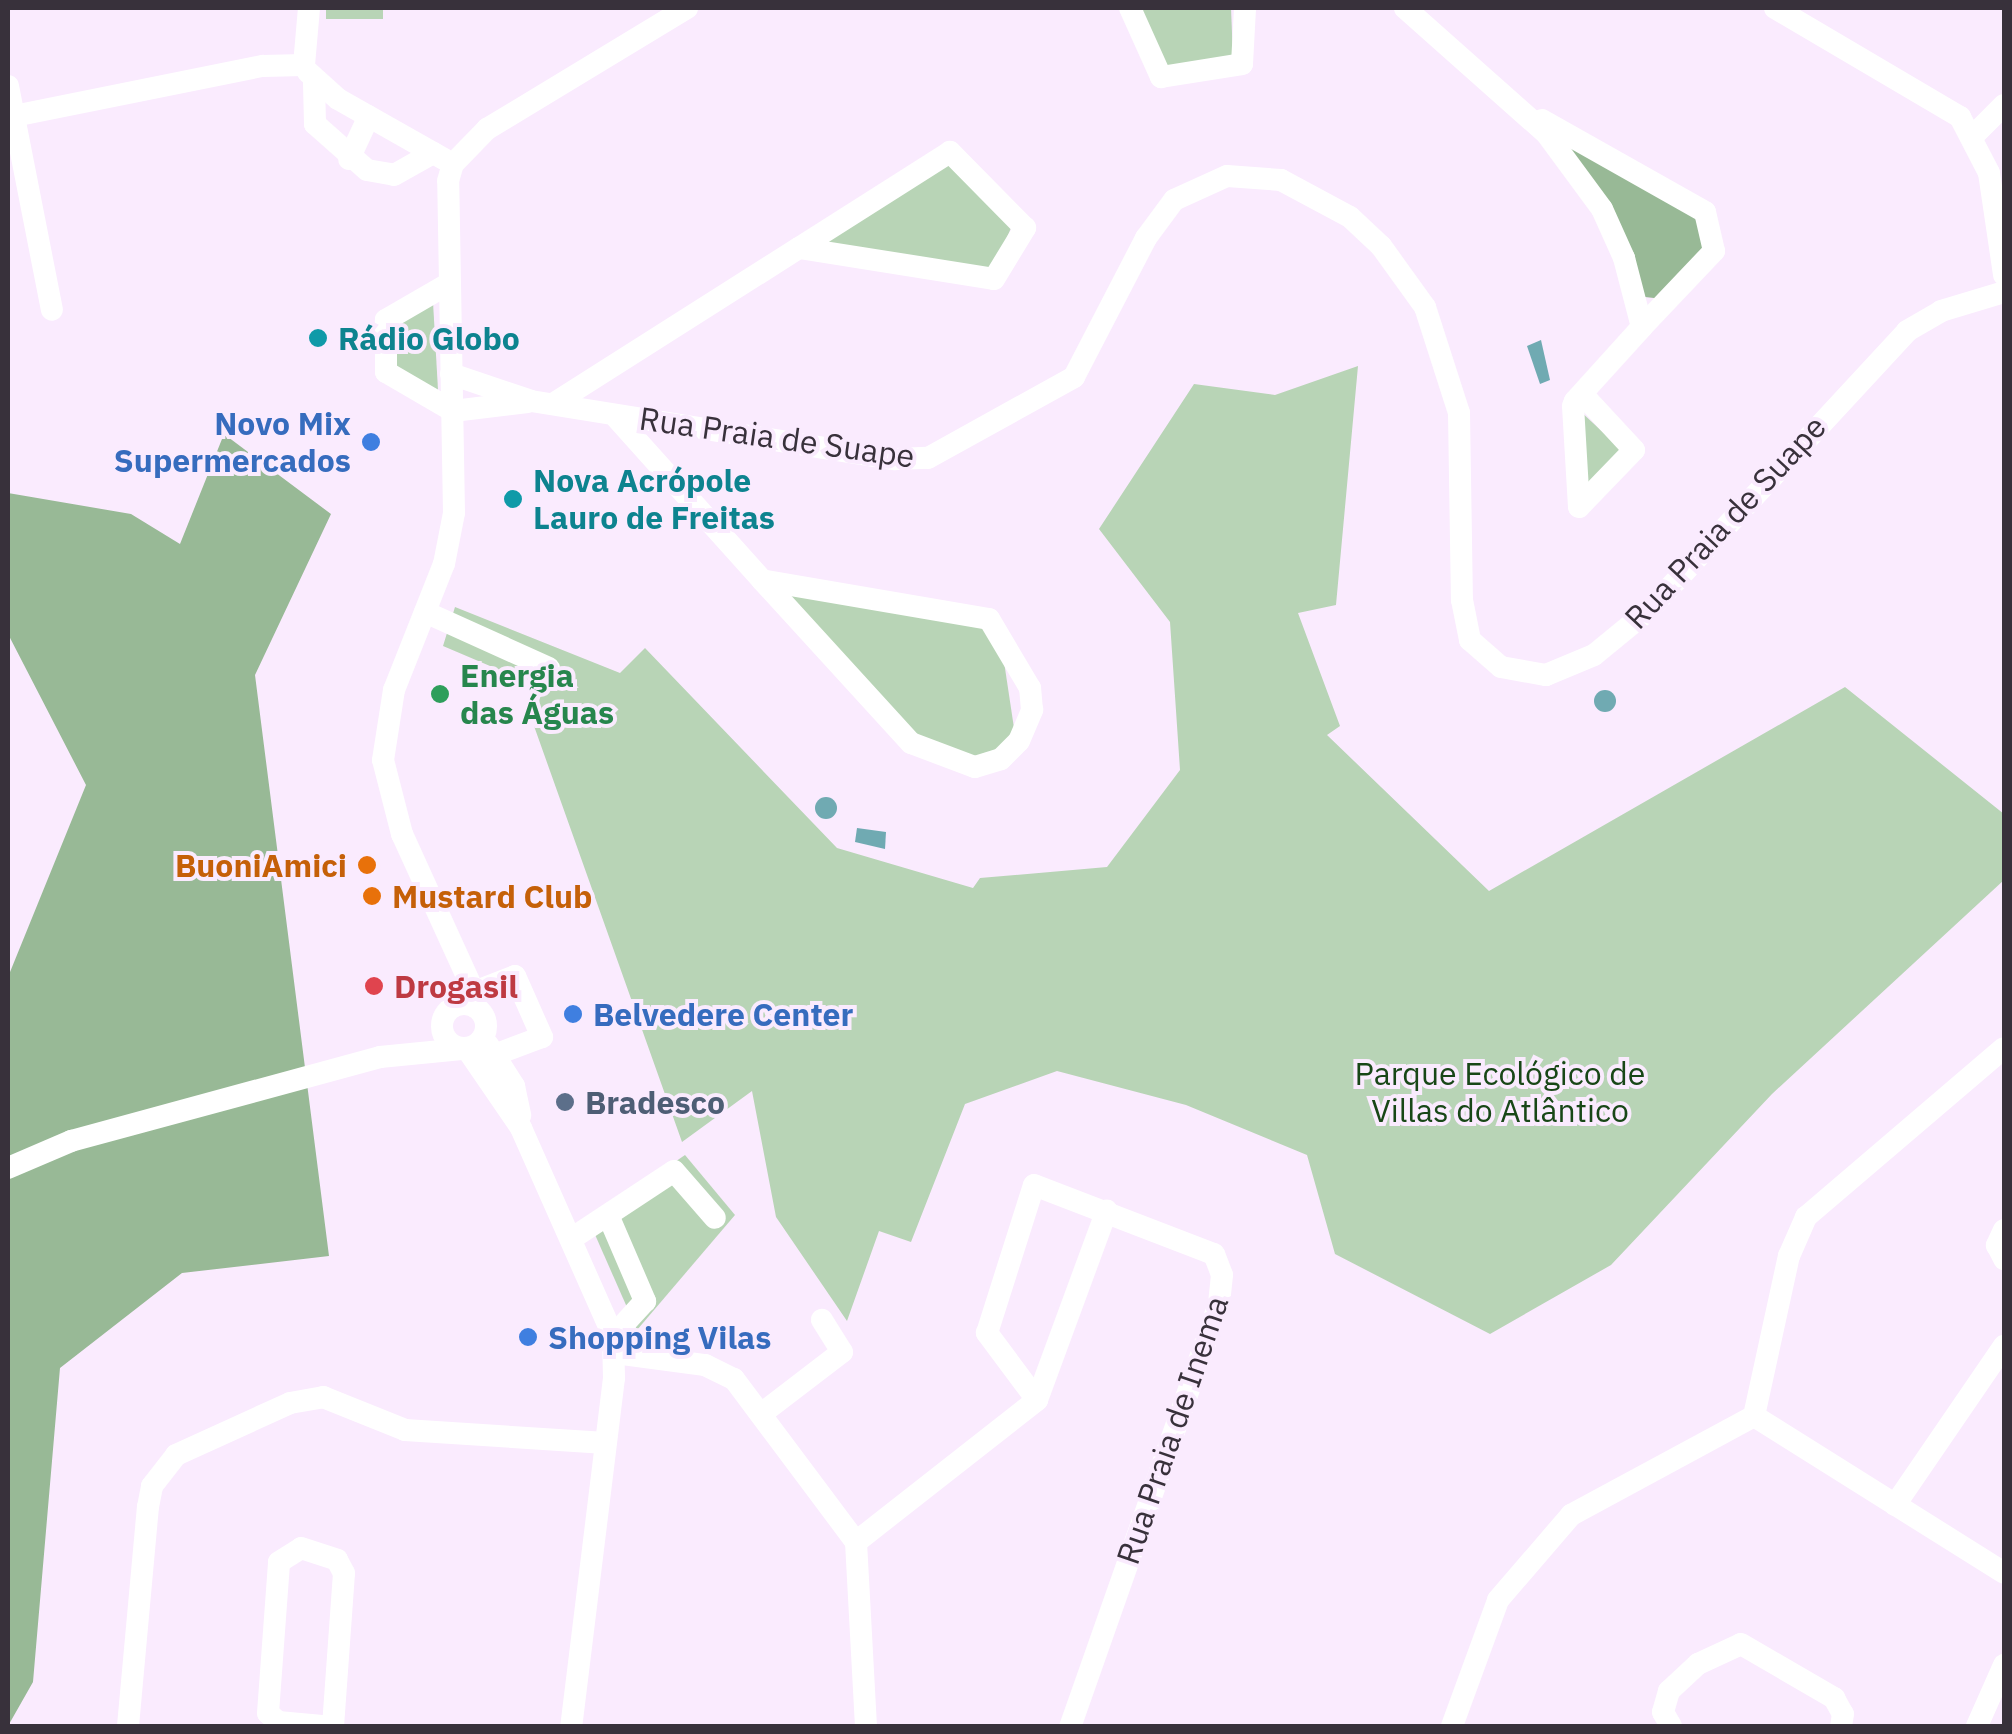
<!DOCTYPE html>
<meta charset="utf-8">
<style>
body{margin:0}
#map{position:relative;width:2012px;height:1734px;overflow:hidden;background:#faebfe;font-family:"IBM Plex Sans",sans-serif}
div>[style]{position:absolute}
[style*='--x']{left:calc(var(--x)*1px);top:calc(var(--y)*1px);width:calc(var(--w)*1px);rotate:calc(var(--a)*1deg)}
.green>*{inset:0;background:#b8d4b6;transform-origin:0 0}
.forest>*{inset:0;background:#98b996}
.water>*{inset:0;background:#70aab2}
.round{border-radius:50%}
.minor>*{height:22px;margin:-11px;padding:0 11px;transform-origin:11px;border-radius:11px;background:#fff}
.minor>.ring{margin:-11px;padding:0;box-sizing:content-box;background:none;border:22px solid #fff;border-radius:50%}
.dots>*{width:28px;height:28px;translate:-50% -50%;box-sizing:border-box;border:5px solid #faebfe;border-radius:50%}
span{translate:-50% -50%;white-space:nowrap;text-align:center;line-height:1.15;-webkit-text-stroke:8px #faebfe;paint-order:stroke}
.culture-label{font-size:32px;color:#0d838f;font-weight:700}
.left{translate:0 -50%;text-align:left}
.shop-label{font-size:32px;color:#366cbe;font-weight:700}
.right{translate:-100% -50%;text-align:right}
.street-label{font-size:32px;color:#38313b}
.leisure-label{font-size:32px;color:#27864d;font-weight:700}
.food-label{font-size:32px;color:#c56008;font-weight:700}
.health-label{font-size:32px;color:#be3a42;font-weight:700}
.park-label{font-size:32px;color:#184717}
.service-label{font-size:32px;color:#4e5e75;font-weight:700}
.frame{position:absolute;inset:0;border:10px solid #38313b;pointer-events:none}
</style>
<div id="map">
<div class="green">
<i style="left:326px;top:8px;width:57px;height:11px"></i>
<i style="clip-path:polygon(1157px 8px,1231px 8px,1233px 58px,1162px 68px,1138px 11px)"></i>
<i style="clip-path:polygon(949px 163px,1011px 228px,993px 270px,820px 243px)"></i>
<i style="clip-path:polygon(433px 302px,438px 390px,393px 366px,392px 327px)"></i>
<i style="clip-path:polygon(1358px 366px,1336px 605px,1298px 613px,1340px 726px,1327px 735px,1489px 891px,1845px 687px,2004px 814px,2004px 880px,1772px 1094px,1611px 1265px,1490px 1334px,1335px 1254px,1307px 1155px,1186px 1105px,1057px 1071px,965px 1104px,911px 1242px,879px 1231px,847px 1321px,776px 1217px,752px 1091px,682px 1142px,534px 726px,542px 688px,443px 646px,455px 607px,620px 673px,645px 648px,837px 848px,973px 888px,980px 878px,1107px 867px,1180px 770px,1170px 622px,1099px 529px,1194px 384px,1275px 395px)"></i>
<i style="clip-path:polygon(1578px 409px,1624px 452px,1579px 499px)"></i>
<i style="clip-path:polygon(777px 590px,979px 623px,1003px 655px,1014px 728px,1002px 751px,979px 761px,913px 737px)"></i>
<i style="clip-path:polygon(685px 1155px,735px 1215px,637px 1330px,589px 1221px)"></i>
</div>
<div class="forest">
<i style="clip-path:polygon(1554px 136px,1698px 212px,1709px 249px,1663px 299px,1645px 297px)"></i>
<i style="clip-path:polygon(224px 434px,331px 514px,255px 675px,329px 1256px,182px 1273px,60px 1368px,33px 1682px,8px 1726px,8px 977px,86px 785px,8px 634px,8px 493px,131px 514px,180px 544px)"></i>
</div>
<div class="water">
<i style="clip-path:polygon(1541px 340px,1550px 380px,1540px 384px,1527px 346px)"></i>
<i class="round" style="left:1594px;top:690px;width:22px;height:22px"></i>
<i class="round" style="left:815px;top:797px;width:22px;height:22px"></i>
<i style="clip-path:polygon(857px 828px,886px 832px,885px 849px,855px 842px)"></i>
</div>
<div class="minor">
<i style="--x:1130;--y:8;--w:76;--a:65.8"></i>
<i style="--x:1161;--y:77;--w:82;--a:-9.1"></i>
<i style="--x:1242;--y:64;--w:56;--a:-86.9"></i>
<i style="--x:1405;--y:8;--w:188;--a:41.6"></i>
<i style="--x:1546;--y:133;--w:94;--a:53.6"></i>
<i style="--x:1602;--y:209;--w:54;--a:65.8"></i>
<i style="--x:1624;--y:258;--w:71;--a:75.4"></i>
<i style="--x:1642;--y:327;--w:100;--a:132.2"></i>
<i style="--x:1575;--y:401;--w:5;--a:112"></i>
<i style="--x:1573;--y:406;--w:101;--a:86.6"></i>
<i style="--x:1579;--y:507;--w:79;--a:-46"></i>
<i style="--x:1634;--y:450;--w:76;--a:-132.9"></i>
<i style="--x:1775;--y:8;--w:215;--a:30.5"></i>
<i style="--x:1960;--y:117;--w:63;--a:62.6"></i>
<i style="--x:1989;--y:173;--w:103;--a:81.6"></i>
<i style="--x:304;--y:65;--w:57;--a:-85"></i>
<i style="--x:308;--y:72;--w:40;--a:42"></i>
<i style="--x:338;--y:99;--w:122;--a:29.5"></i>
<i style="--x:314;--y:83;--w:41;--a:88.6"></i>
<i style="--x:315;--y:124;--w:69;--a:41.5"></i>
<i style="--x:367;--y:170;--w:27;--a:10"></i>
<i style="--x:394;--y:175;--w:45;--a:-29.4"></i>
<i style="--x:8;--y:86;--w:228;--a:78.9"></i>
<i style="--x:14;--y:116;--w:254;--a:-11.4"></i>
<i style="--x:263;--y:66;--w:41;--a:-1.4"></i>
<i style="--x:1542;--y:120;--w:187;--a:29.4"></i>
<i style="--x:1705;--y:212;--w:40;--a:77"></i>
<i style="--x:1714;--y:251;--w:105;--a:133.5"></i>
<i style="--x:1973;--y:136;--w:44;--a:-45"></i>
<i style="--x:349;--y:159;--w:47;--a:-65.1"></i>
<i style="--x:448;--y:284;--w:72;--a:149.9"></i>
<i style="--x:386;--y:320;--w:52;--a:90"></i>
<i style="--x:386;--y:372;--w:78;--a:30.2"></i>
<i style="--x:453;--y:411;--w:75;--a:-6.9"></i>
<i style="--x:451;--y:374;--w:84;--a:18.6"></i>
<i style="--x:531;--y:401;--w:369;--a:9.1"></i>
<i style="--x:895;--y:459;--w:33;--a:-2"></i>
<i style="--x:928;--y:458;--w:167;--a:-29"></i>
<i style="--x:1074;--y:377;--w:157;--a:-62.6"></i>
<i style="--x:1146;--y:238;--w:47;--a:-53.6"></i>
<i style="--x:1174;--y:200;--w:58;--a:-24.4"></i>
<i style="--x:1227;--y:176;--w:54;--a:4.2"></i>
<i style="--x:1281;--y:180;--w:78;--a:28.2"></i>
<i style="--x:1350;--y:217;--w:42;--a:43.1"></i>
<i style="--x:1381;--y:246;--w:75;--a:54.2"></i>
<i style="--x:1425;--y:307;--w:111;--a:72.2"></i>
<i style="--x:1459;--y:413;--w:187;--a:89.1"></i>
<i style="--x:1462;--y:600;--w:41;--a:78.7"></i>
<i style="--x:1470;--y:640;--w:41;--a:41.1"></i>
<i style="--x:1501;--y:667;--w:46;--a:10.1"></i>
<i style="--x:1546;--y:675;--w:52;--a:-22.6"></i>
<i style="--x:1594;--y:655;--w:71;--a:-39.3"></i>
<i style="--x:1649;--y:610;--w:380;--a:-47.2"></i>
<i style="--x:1907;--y:331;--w:39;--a:-30"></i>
<i style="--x:1941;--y:311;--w:66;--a:-16.8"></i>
<i style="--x:553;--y:404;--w:291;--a:-32.4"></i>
<i style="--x:799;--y:248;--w:197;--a:9"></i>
<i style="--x:994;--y:279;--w:60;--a:-58.7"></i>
<i style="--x:1025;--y:228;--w:107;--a:-134.6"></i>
<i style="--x:950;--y:152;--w:179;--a:147.6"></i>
<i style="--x:614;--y:415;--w:222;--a:48.1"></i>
<i style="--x:762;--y:580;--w:221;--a:47.6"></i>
<i style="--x:911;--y:743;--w:68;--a:20.6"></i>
<i style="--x:975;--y:767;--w:27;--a:-17"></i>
<i style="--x:1001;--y:759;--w:25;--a:-45"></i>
<i style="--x:1019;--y:741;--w:34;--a:-67"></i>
<i style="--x:1032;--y:710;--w:22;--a:-95"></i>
<i style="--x:1030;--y:688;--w:80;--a:-120.7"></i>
<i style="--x:989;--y:619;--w:230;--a:-170.3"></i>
<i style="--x:425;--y:612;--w:136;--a:24.3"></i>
<i style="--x:474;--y:992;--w:44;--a:-21.3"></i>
<i style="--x:515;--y:976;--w:67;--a:66.1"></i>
<i style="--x:542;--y:1037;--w:51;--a:159.4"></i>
<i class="ring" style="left:442px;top:1004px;width:22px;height:22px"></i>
<i style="--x:472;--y:1005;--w:13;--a:-81"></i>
<i style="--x:474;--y:992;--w:174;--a:-114.5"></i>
<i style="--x:402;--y:834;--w:76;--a:-104.4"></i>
<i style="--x:383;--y:760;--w:71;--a:-81.1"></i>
<i style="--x:394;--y:690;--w:136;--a:-68.4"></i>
<i style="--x:444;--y:564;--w:52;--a:-78.9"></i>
<i style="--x:454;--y:513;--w:332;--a:-91"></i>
<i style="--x:448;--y:181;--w:18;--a:-74"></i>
<i style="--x:453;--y:164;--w:49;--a:-45.8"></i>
<i style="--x:487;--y:129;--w:234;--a:-31.2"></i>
<i style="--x:488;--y:1045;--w:49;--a:57.6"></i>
<i style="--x:514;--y:1086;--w:30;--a:78"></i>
<i style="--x:467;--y:1049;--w:96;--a:55.6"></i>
<i style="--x:521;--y:1128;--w:227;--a:66.1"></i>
<i style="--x:613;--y:1336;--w:42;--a:88.6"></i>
<i style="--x:614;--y:1378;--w:351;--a:97"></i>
<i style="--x:8;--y:1168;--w:69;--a:-23.2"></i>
<i style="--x:71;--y:1141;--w:320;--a:-15.2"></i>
<i style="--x:380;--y:1057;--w:82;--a:-5.6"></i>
<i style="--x:608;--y:1215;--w:94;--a:66.7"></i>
<i style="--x:645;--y:1301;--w:47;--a:132.4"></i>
<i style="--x:2004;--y:1230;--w:17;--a:115"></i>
<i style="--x:1997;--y:1245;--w:16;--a:63"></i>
<i style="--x:571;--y:1239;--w:123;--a:-33.4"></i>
<i style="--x:674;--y:1171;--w:62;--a:48.9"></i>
<i style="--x:615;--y:1353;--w:91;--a:7.6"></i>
<i style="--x:705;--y:1365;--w:32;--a:26"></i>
<i style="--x:734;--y:1379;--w:204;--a:53.2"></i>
<i style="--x:856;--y:1542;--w:184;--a:86.9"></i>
<i style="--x:1037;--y:1400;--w:84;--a:-126.7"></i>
<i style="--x:987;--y:1333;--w:155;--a:-72.4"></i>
<i style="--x:1034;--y:1185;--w:193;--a:21"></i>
<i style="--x:1214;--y:1254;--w:22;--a:69"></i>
<i style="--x:1222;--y:1275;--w:29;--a:96"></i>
<i style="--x:1219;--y:1304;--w:448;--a:109.4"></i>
<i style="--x:761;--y:1414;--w:102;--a:-37.4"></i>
<i style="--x:842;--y:1352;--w:38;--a:-122"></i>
<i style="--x:1754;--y:1416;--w:164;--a:-77.7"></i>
<i style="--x:1789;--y:1256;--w:43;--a:-66.4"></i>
<i style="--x:1806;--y:1217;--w:260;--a:-40.5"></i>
<i style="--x:1754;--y:1416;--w:295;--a:32.1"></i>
<i style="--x:1895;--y:1505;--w:193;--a:-55.6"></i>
<i style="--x:856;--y:1542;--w:230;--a:-38.1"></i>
<i style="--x:1037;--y:1400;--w:202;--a:-69.8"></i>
<i style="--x:128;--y:1726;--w:220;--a:-84.8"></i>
<i style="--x:148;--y:1507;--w:21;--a:-79"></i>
<i style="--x:152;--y:1486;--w:39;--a:-52"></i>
<i style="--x:176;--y:1455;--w:125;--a:-24.5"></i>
<i style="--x:290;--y:1403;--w:34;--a:-10"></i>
<i style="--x:323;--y:1397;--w:88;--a:21.9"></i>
<i style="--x:405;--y:1430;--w:201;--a:3.7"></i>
<i style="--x:322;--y:1726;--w:44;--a:-174.8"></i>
<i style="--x:278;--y:1722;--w:13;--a:-138"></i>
<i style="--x:268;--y:1713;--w:151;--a:-85.8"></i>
<i style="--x:279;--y:1562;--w:26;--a:-32"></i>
<i style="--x:301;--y:1548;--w:38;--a:18"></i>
<i style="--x:337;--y:1560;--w:15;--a:62"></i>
<i style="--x:344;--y:1573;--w:153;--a:94.1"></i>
<i style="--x:1452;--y:1726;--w:134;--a:-69.9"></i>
<i style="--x:1498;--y:1600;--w:112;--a:-49.3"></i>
<i style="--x:1571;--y:1515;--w:208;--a:-28.4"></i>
<i style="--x:1671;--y:1726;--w:16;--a:-120"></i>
<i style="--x:1663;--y:1712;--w:22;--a:-74"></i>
<i style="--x:1669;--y:1691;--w:40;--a:-43"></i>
<i style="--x:1698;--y:1664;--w:47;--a:-24.9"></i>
<i style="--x:1741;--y:1644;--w:108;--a:30.1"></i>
<i style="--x:1834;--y:1698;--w:18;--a:61"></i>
<i style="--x:1843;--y:1714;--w:12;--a:99"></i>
<i style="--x:1977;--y:1726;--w:67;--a:-66.1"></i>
</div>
<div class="dots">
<i style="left:318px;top:338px;background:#0f9aa8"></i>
<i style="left:371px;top:442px;background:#3f7fe0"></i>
<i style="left:513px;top:499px;background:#0f9aa8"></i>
<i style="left:440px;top:694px;background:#2e9e5b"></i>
<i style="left:367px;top:865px;background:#e8710a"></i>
<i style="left:372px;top:896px;background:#e8710a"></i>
<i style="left:374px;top:986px;background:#e0444e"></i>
<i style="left:573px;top:1014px;background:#3f7fe0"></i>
<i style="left:565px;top:1102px;background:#5c6f8a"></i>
<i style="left:528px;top:1337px;background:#3f7fe0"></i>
</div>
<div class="culture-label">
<span class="left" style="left:338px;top:338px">Rádio Globo</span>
<span class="left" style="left:533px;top:499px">Nova Acrópole<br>Lauro de Freitas</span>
</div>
<div class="shop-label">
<span class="right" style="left:351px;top:442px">Novo Mix<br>Supermercados</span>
<span class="left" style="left:593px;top:1014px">Belvedere Center</span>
<span class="left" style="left:548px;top:1337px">Shopping Vilas</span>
</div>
<div class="street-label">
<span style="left:777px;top:437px;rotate:8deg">Rua Praia de Suape</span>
<span style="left:1725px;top:522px;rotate:-47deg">Rua Praia de Suape</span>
<span style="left:1172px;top:1430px;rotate:-71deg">Rua Praia de Inema</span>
</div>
<div class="leisure-label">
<span class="left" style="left:460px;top:694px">Energia<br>das Águas</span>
</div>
<div class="food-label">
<span class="right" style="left:347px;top:865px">BuoniAmici</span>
<span class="left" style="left:392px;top:896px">Mustard Club</span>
</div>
<div class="health-label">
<span class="left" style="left:394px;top:986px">Drogasil</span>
</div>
<div class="park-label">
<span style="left:1500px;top:1092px">Parque Ecológico de<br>Villas do Atlântico</span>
</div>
<div class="service-label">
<span class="left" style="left:585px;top:1102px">Bradesco</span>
</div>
<div class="frame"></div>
</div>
